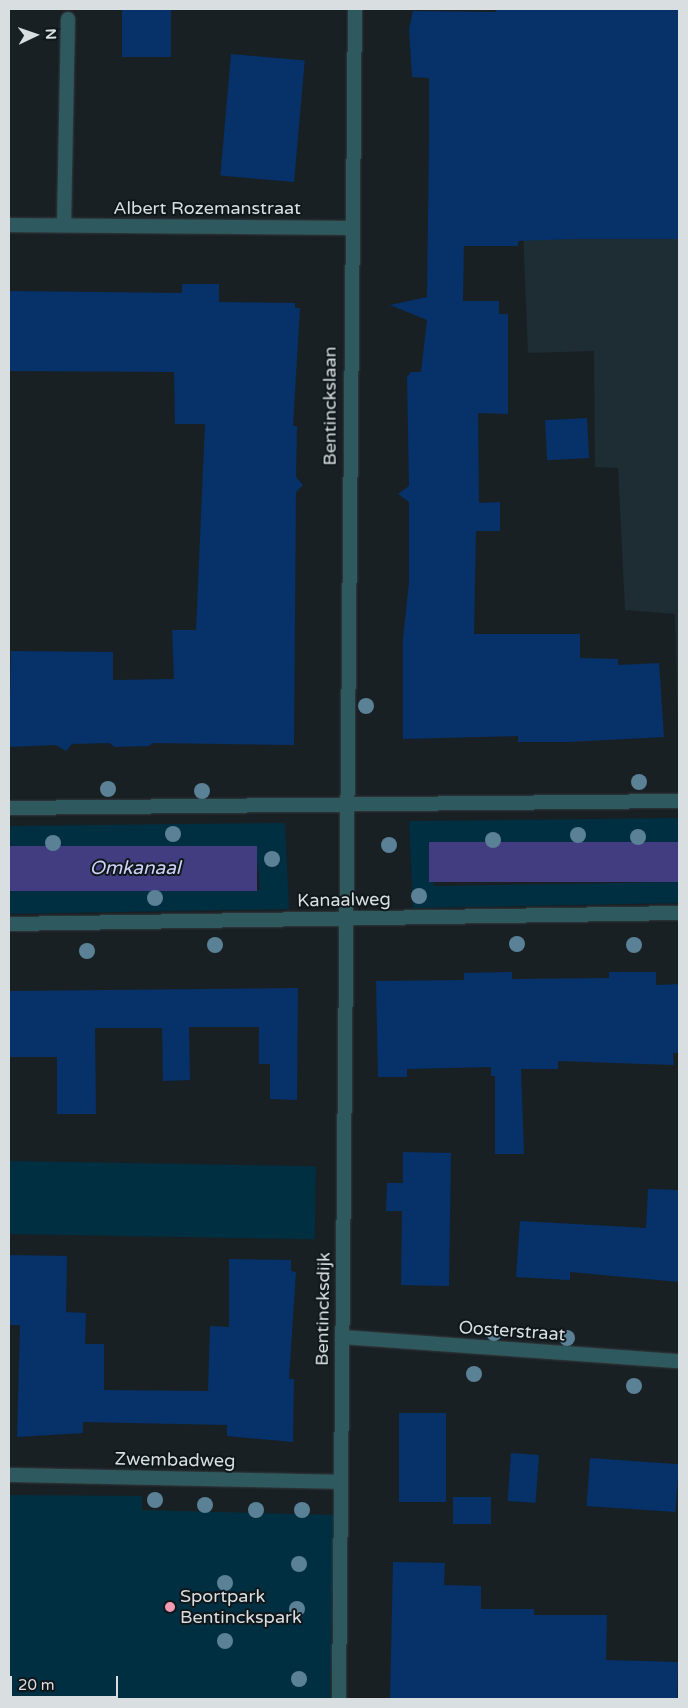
<!DOCTYPE html>
<style>
body{margin:0}
#map{position:relative;width:688px;height:1708px;overflow:hidden;background:#192024;font-family:"Varela Round",sans-serif}
div>[style]{position:absolute}
[style*='--x']{left:calc(var(--x)*1px);top:calc(var(--y)*1px);width:calc(var(--w)*1px);rotate:calc(var(--a)*1deg)}
.built>*{inset:0;background:#1e2c33}
.green>*{inset:0;background:#002f42;transform-origin:0 0}
.water>*{inset:0;background:#423d80;transform-origin:0 0}
.building>*{inset:0;background:#063169;transform-origin:0 0}
.roads{filter:drop-shadow(0 0 1px #343b3e) drop-shadow(0 0 1px #343b3e)}
.service>*{height:14px;margin:-7px;padding:0 7px;transform-origin:7px;border-radius:7px;background:#2e595e}
.minor>*{height:14px;margin:-7px;padding:0 7px;transform-origin:7px;border-radius:7px;background:#2e595e}
.tertiary>*{height:14px;margin:-7px;padding:0 7px;transform-origin:7px;border-radius:7px;background:#2e595e}
.trees>*{width:16px;height:16px;margin:-8px;border-radius:50%;background:#5a8196}
.dots>*{width:14px;height:14px;translate:-50% -50%;box-sizing:border-box;border:2px solid #10171b;border-radius:50%}
span{translate:-50% -50%;white-space:nowrap;text-align:center;line-height:1.15;-webkit-text-stroke:4px #10171b;paint-order:stroke}
.street-label{font-size:18px;color:#d9dee1}
.poi-label{font-size:18px;color:#d9dee1}
.left{translate:0 -50%;text-align:left}
.water-label{font-size:19px;color:#cfd1f9;font-style:italic}
.frame{position:absolute;inset:0;border:10px solid #d9dee1;pointer-events:none}
.north{position:absolute;left:10px;top:10px;width:50px;height:50px;-webkit-text-stroke:4px #10171b;paint-order:stroke;rotate:87deg;font-size:14px;font-weight:700;line-height:20px;text-align:center;color:#d9dee1}
.north::after{content:'';display:block;margin:auto;width:18px;height:22px;background:#d9dee1;clip-path:polygon(50% 0,100% 100%,50% 72%,0 100%)}
.scale{position:absolute;left:10px;top:1676px;width:108px;height:22px;box-sizing:border-box;border:2px solid #d9dee1;border-top:0;padding-left:6px;font-size:15px;line-height:18px;white-space:nowrap;color:#d9dee1;-webkit-text-stroke:4px #10171b;paint-order:stroke}
</style>
<div id="map">
<div class="built">
<i style="clip-path:polygon(548px 9px,679px 9px,679px 768px,675px 614px,625px 610px,618px 468px,595px 467px,594px 351px,528px 353px,522px 206px,547px 90px)"></i>
</div>
<div class="green">
<i style="clip-path:polygon(679px 818px,679px 842px,429px 849px,434px 886px,679px 882px,679px 903px,413px 908px,409px 821px)"></i>
<i style="clip-path:polygon(285px 823px,289px 909px,9px 914px,9px 891px,260px 890px,256px 846px,9px 846px,9px 826px)"></i>
<i style="left:9px;top:1161px;width:307px;height:73px;rotate:1deg"></i>
<i style="clip-path:polygon(9px 1495px,142px 1496px,142px 1510px,334px 1515px,330px 1699px,9px 1699px)"></i>
</div>
<div class="water">
<i style="left:679px;top:842px;width:40px;height:250px;rotate:90deg"></i>
<i style="left:9px;top:846px;width:248px;height:45px"></i>
</div>
<div class="building">
<i style="left:122px;top:9px;width:49px;height:48px"></i>
<i style="clip-path:polygon(496px 9px,679px 9px,679px 239px,575px 239px,518px 241px,518px 246px,464px 246px,463px 301px,499px 301px,499px 314px,508px 314px,508px 414px,478px 413px,479px 503px,500px 502px,500px 531px,476px 531px,474px 634px,580px 634px,580px 658px,618px 659px,618px 665px,659px 663px,664px 737px,568px 742px,518px 742px,518px 736px,403px 739px,403px 638px,409px 583px,409px 502px,398px 494px,409px 486px,407px 377px,411px 372px,421px 372px,427px 320px,390px 305px,427px 297px,429px 140px,429px 78px,412px 77px,409px 29px,413px 11px,496px 12px)"></i>
<i style="left:231px;top:54px;width:74px;height:122px;rotate:5deg"></i>
<i style="clip-path:polygon(182px 284px,219px 284px,219px 302px,295px 303px,295px 308px,300px 308px,293px 426px,297px 426px,296px 477px,303px 485px,296px 492px,294px 745px,153px 743px,149px 746px,115px 747px,109px 743px,72px 744px,66px 751px,56px 745px,9px 747px,11px 651px,113px 652px,113px 680px,174px 679px,172px 630px,196px 630px,205px 424px,175px 424px,174px 372px,9px 371px,9px 291px,182px 293px)"></i>
<i style="left:587px;top:418px;width:40px;height:42px;rotate:87deg"></i>
<i style="clip-path:polygon(512px 972px,512px 979px,609px 978px,609px 972px,656px 972px,656px 985px,679px 984px,679px 1053px,673px 1053px,674px 1065px,558px 1061px,558px 1069px,521px 1069px,524px 1154px,495px 1154px,495px 1076px,491px 1076px,491px 1067px,407px 1069px,407px 1077px,378px 1077px,376px 981px,464px 980px,464px 973px)"></i>
<i style="clip-path:polygon(298px 988px,297px 1100px,270px 1099px,270px 1064px,259px 1064px,259px 1027px,189px 1027px,190px 1080px,163px 1081px,162px 1028px,95px 1028px,96px 1114px,57px 1114px,57px 1057px,9px 1057px,9px 991px)"></i>
<i style="clip-path:polygon(403px 1152px,451px 1153px,449px 1286px,401px 1285px,402px 1211px,386px 1211px,387px 1183px,403px 1183px)"></i>
<i style="clip-path:polygon(648px 1189px,679px 1190px,679px 1282px,570px 1272px,570px 1280px,516px 1277px,520px 1221px,646px 1228px)"></i>
<i style="clip-path:polygon(9px 1255px,67px 1256px,66px 1312px,86px 1313px,85px 1344px,104px 1344px,104px 1390px,208px 1391px,210px 1326px,229px 1327px,229px 1259px,291px 1260px,291px 1271px,296px 1272px,289px 1379px,294px 1379px,293px 1442px,227px 1436px,227px 1425px,83px 1422px,83px 1433px,17px 1437px,20px 1325px,9px 1325px)"></i>
<i style="left:399px;top:1413px;width:47px;height:89px"></i>
<i style="left:511px;top:1453px;width:28px;height:48px;rotate:4deg"></i>
<i style="left:590px;top:1458px;width:89px;height:48px;rotate:4deg"></i>
<i style="left:453px;top:1497px;width:38px;height:27px"></i>
<i style="clip-path:polygon(393px 1562px,445px 1563px,444px 1585px,481px 1586px,481px 1609px,534px 1609px,534px 1615px,607px 1615px,606px 1660px,678px 1662px,677px 1699px,390px 1699px)"></i>
</div>
<div class="roads">
<div class="service">
<i style="--x:64;--y:225;--w:206;--a:-88.9"></i>
</div>
<div class="minor">
<i style="--x:9;--y:225;--w:341;--a:0.5"></i>
<i style="--x:342;--y:1337;--w:338;--a:4.1"></i>
<i style="--x:9;--y:1475;--w:331;--a:1.2"></i>
<i style="--x:339;--y:1699;--w:1690;--a:-89.46"></i>
</div>
<div class="tertiary">
<i style="--x:9;--y:808;--w:670;--a:-0.6"></i>
<i style="--x:9;--y:924;--w:670;--a:-0.94"></i>
</div>
</div>
<div class="trees">
<i style="left:366px;top:706px"></i>
<i style="left:639px;top:782px"></i>
<i style="left:108px;top:789px"></i>
<i style="left:202px;top:791px"></i>
<i style="left:173px;top:834px"></i>
<i style="left:578px;top:835px"></i>
<i style="left:638px;top:837px"></i>
<i style="left:493px;top:840px"></i>
<i style="left:53px;top:843px"></i>
<i style="left:389px;top:845px"></i>
<i style="left:272px;top:859px"></i>
<i style="left:419px;top:896px"></i>
<i style="left:155px;top:898px"></i>
<i style="left:517px;top:944px"></i>
<i style="left:215px;top:945px"></i>
<i style="left:634px;top:945px"></i>
<i style="left:87px;top:951px"></i>
<i style="left:494px;top:1333px"></i>
<i style="left:567px;top:1338px"></i>
<i style="left:474px;top:1374px"></i>
<i style="left:634px;top:1386px"></i>
<i style="left:155px;top:1500px"></i>
<i style="left:205px;top:1505px"></i>
<i style="left:256px;top:1510px"></i>
<i style="left:302px;top:1510px"></i>
<i style="left:299px;top:1564px"></i>
<i style="left:225px;top:1583px"></i>
<i style="left:297px;top:1609px"></i>
<i style="left:225px;top:1641px"></i>
<i style="left:299px;top:1679px"></i>
</div>
<div class="dots">
<i style="left:170px;top:1607px;background:#f19ab3"></i>
</div>
<div class="street-label">
<span style="left:207px;top:208px">Albert Rozemanstraat</span>
<span style="left:330px;top:406px;rotate:-90deg">Bentinckslaan</span>
<span style="left:344px;top:900px;rotate:-1deg">Kanaalweg</span>
<span style="left:323px;top:1309px;rotate:-89deg">Bentincksdijk</span>
<span style="left:512px;top:1331px;rotate:4deg">Oosterstraat</span>
<span style="left:175px;top:1460px;rotate:1deg">Zwembadweg</span>
</div>
<div class="poi-label">
<span class="left" style="left:180px;top:1607px">Sportpark<br>Bentinckspark</span>
</div>
<div class="water-label">
<span style="left:135px;top:869px">Omkanaal</span>
</div>
<div class="frame"></div>
<div class="north">N</div>
<div class="scale">20 m</div>
</div>
